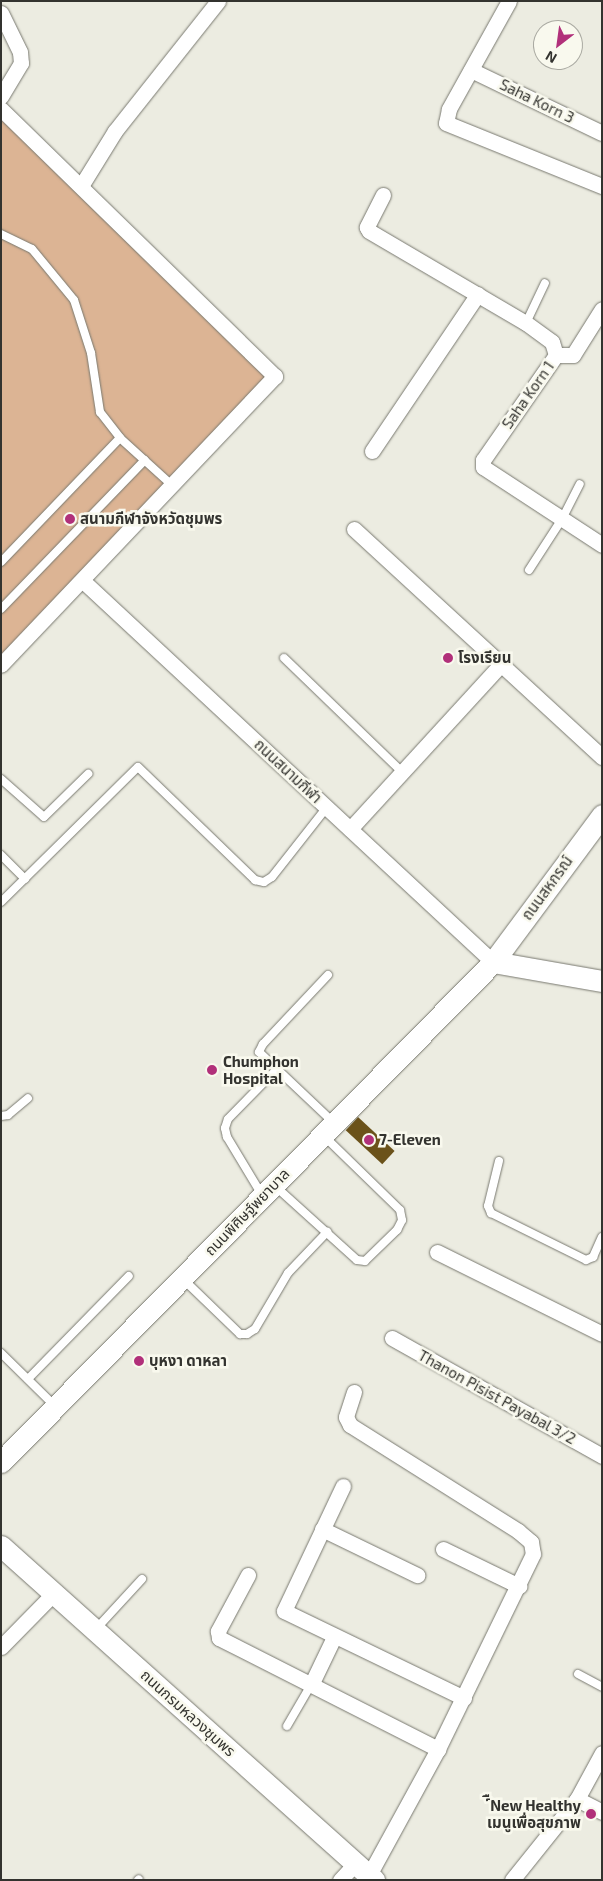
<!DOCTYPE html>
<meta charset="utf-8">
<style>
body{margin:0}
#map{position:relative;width:603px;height:1881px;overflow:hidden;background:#ecece1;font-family:"Exo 2","Noto Sans Thai",sans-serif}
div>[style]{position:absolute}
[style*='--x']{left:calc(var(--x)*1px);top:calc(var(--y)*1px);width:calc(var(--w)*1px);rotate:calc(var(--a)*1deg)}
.green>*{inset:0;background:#dcb494}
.building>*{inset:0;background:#6b521a;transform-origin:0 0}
.roads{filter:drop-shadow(0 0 1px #78786f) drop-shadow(0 0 1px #78786f)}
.lane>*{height:8px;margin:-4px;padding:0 4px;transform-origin:4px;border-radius:4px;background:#fff}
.street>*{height:15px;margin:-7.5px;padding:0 7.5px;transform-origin:7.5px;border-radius:7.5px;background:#fff}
.secondary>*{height:21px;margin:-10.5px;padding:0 10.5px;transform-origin:10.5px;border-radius:10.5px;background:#fff}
.dots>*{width:14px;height:14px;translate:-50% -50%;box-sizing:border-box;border:2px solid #f9f9ee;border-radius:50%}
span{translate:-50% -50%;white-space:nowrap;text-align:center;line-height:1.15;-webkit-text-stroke:5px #f9f9ee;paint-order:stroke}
.street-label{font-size:15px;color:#33332f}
.poi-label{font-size:15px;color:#33332f;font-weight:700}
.left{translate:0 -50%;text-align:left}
.right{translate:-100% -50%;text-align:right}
.frame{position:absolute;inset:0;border:2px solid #33332f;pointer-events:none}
.north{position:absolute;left:533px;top:20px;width:50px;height:50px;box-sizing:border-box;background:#f9f9ee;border:1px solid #aaaaa2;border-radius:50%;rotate:210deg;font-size:14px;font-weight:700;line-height:20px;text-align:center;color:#33332f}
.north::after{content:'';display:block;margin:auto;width:18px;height:22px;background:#b1307a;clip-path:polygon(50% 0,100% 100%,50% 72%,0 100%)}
</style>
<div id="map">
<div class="green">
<i style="clip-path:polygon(1px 114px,275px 376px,1px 662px)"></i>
</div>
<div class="building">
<i style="left:358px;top:1117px;width:50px;height:18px;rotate:43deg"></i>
</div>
<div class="roads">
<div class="lane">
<i style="--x:1;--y:234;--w:34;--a:26"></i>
<i style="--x:32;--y:249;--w:66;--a:50.5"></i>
<i style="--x:74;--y:300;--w:56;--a:72.2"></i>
<i style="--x:91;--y:353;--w:60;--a:81.3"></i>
<i style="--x:100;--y:412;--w:33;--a:52"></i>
<i style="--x:120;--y:438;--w:72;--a:42.2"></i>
<i style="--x:526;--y:323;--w:44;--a:-64.6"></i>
<i style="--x:1;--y:562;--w:172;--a:-46.2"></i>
<i style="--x:529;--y:570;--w:61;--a:-57.1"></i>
<i style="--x:562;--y:519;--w:39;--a:-63"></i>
<i style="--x:1;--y:609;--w:207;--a:-46"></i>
<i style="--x:284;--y:658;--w:164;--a:44"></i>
<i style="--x:1;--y:779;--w:57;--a:41.5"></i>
<i style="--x:44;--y:817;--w:62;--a:-44.3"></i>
<i style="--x:1;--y:855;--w:34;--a:45"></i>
<i style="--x:1;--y:902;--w:192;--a:-44.6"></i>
<i style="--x:138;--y:767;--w:163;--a:44"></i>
<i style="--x:255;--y:880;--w:9;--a:13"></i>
<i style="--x:264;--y:882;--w:9;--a:-32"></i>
<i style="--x:272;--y:877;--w:89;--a:-51.8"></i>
<i style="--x:328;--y:975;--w:95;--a:133.3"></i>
<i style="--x:263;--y:1044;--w:9;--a:117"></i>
<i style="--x:259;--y:1052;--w:102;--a:43.4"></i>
<i style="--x:1;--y:1116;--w:7;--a:-8"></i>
<i style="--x:8;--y:1115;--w:26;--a:-40"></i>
<i style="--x:499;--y:1161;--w:46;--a:103.7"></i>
<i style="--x:488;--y:1206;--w:8;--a:67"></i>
<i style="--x:491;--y:1213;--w:106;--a:26.3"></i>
<i style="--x:586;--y:1260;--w:8;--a:-23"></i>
<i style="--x:593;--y:1257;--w:22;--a:-66"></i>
<i style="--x:275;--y:1186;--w:110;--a:42.1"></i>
<i style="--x:357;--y:1260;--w:8;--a:7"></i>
<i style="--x:365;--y:1261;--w:45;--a:-44.1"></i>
<i style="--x:397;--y:1230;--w:11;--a:-63"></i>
<i style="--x:402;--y:1220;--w:10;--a:-101"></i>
<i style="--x:400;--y:1210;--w:107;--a:-135.8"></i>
<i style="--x:262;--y:1195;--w:68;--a:-121.1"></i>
<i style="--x:227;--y:1137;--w:9;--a:-103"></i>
<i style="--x:225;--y:1128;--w:9;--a:-72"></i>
<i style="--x:228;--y:1119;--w:69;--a:-45.6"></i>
<i style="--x:184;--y:1280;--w:78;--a:44"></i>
<i style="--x:240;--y:1334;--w:7;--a:0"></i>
<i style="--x:247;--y:1334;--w:9;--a:-32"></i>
<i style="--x:255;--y:1329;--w:65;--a:-59.5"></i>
<i style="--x:288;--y:1273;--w:57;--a:-46.4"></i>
<i style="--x:1;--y:1353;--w:74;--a:44.5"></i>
<i style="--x:28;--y:1379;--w:144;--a:-45.6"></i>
<i style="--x:96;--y:1629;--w:68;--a:-47.4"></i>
<i style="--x:578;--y:1674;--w:27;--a:28"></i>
<i style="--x:287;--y:1726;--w:48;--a:-59.7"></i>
<i style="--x:138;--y:1880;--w:1;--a:-45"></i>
</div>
<div class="street">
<i style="--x:509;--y:1;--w:124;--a:119.1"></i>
<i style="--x:449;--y:109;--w:14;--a:102"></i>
<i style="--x:446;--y:123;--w:168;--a:22"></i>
<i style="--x:1;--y:13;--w:43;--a:64"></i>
<i style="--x:20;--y:52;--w:11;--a:85"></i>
<i style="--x:21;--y:63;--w:39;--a:121"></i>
<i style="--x:471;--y:70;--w:145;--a:25.7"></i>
<i style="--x:1;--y:109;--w:383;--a:44.3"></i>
<i style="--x:275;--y:376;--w:398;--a:133.5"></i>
<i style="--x:81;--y:186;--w:65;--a:-58.3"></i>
<i style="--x:115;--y:131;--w:166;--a:-51.6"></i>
<i style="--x:383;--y:195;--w:36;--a:117"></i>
<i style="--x:367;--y:227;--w:4;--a:63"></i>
<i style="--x:369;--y:231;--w:182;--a:30.4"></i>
<i style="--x:526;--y:323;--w:32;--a:36"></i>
<i style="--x:552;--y:342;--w:14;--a:73"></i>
<i style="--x:556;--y:355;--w:128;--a:124.8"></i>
<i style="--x:483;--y:460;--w:7;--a:90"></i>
<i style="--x:483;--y:467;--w:142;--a:33.2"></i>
<i style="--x:556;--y:355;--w:17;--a:0"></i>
<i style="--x:573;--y:355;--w:54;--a:-57.8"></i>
<i style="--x:372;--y:451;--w:189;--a:-56"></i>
<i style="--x:354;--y:529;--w:337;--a:42.6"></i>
<i style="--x:83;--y:581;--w:560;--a:42.9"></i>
<i style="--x:350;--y:829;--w:224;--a:-47.5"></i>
<i style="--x:437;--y:1252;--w:184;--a:26.4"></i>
<i style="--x:392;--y:1338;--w:241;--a:29.3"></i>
<i style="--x:354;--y:1392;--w:26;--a:108"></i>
<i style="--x:346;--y:1417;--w:9;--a:63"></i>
<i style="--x:350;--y:1425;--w:199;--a:32.2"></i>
<i style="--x:518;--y:1531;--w:17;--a:40"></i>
<i style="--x:531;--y:1542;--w:12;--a:81"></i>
<i style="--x:533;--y:1554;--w:217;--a:116"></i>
<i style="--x:438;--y:1749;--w:144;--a:118.7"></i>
<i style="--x:343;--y:1486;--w:138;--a:115.3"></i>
<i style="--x:284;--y:1611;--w:200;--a:25.8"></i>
<i style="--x:322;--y:1529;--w:106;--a:25.8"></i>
<i style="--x:443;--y:1549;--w:85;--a:26"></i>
<i style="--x:248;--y:1575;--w:64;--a:118.2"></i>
<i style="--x:218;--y:1631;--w:7;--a:82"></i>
<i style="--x:219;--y:1638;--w:246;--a:26.9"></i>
<i style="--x:1;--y:1647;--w:76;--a:-45.5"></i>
<i style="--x:311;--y:1685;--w:53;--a:-64.4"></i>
<i style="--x:577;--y:1799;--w:28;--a:27"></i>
<i style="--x:340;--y:1880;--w:23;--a:-47"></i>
<i style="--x:512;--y:1880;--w:104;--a:-51.3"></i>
<i style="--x:577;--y:1799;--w:52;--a:-61.5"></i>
</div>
<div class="secondary">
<i style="--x:493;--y:962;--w:111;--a:9.9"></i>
<i style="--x:1;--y:1462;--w:701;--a:-45.46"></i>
<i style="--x:493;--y:962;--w:183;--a:-53.4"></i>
<i style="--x:1;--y:1546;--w:501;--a:41.84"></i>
</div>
</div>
<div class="dots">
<i style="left:70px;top:519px;background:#b1307a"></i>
<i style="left:448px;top:658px;background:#b1307a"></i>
<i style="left:212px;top:1070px;background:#b1307a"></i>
<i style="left:369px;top:1140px;background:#b1307a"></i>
<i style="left:139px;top:1361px;background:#b1307a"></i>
<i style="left:591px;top:1814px;background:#b1307a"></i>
</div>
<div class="street-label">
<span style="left:537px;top:101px;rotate:26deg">Saha Korn 3</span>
<span style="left:528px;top:395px;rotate:-55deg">Saha Korn 1</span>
<span style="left:288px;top:771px;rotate:43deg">ถนนสนามกีฬา</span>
<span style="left:547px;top:888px;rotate:-54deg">ถนนสหกรณ์</span>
<span style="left:247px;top:1212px;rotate:-46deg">ถนนพิศิษฐ์พยาบาล</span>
<span style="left:497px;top:1397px;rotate:29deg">Thanon Pisist Payabal 3/2</span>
<span style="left:188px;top:1713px;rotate:42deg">ถนนกรมหลวงชุมพร</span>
</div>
<div class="poi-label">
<span class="left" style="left:80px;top:519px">สนามกีฬาจังหวัดชุมพร</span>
<span class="left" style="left:458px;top:658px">โรงเรียน</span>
<span class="left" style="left:223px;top:1070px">Chumphon<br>Hospital</span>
<span class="left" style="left:379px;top:1140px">7-Eleven</span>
<span class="left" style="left:149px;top:1361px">บุหงา ดาหลา</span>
<span class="right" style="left:581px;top:1814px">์ืNew Healthy<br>เมนูเพื่อสุขภาพ</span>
</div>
<div class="frame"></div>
<div class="north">N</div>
</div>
